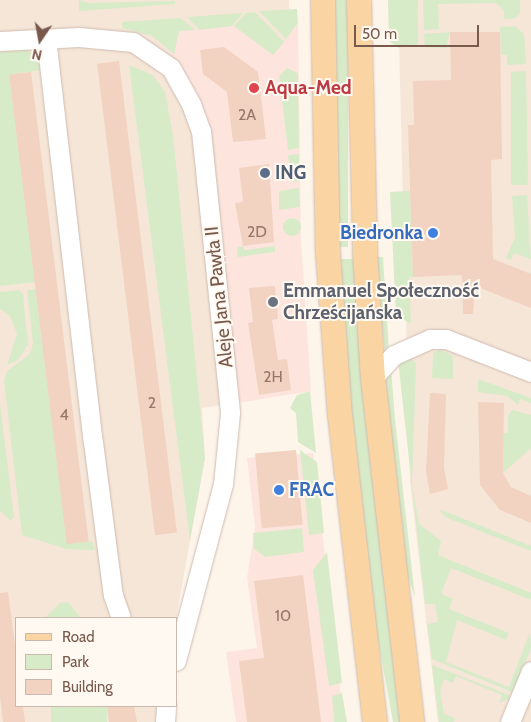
<!DOCTYPE html>
<meta charset="utf-8">
<style>
body{margin:0}
#map{position:relative;width:531px;height:722px;overflow:hidden;background:#fdf4ea;font-family:Cabin,sans-serif}
div>[style]{position:absolute}
[style*='--x']{left:calc(var(--x)*1px);top:calc(var(--y)*1px);width:calc(var(--w)*1px);rotate:calc(var(--a)*1deg)}
.residential>*{inset:0;background:#f5e6d8}
.commercial>*{inset:0;background:#fde5de}
.green>*{inset:0;background:#d8ebc8;transform-origin:0 0}
.round{border-radius:50%}
.building>*{inset:0;background:#f2d2c1;transform-origin:0 0}
.roads{filter:drop-shadow(0 0 1px #cfbbaf) drop-shadow(0 0 1px #cfbbaf)}
.minor>*{height:19px;margin:-9.5px;padding:0 9.5px;transform-origin:9.5px;border-radius:9.5px;background:#fff}
.major>*{height:24px;margin:-12px;padding:0 12px;transform-origin:12px;border-radius:12px;background:#fad5a3}
.dots>*{width:14px;height:14px;translate:-50% -50%;box-sizing:border-box;border:2px solid #fff9f1;border-radius:50%}
span{translate:-50% -50%;white-space:nowrap;text-align:center;line-height:1.15;-webkit-text-stroke:4px #fff9f1;paint-order:stroke}
.number-label{font-size:16px;color:#967769}
.number-label span{-webkit-text-stroke-width:0}
.health-label{font-size:19px;color:#be3a42;font-weight:700}
.left{translate:0 -50%;text-align:left}
.service-label{font-size:19px;color:#4e5e75;font-weight:700}
.shop-label{font-size:19px;color:#366cbe;font-weight:700}
.right{translate:-100% -50%;text-align:right}
.worship-label{font-size:19px;color:#5b616d;font-weight:700}
.street-label{font-size:19px;color:#78594c}
.legend{position:absolute;left:15px;top:617px;width:162px;height:90px;box-sizing:border-box;background:#fff9f1;border:1px solid #c9b9af;margin:0;padding:6px 9px;list-style:none;font-size:15px;color:#78594c}
.legend li{display:flex;align-items:center;gap:10px;height:25px}
.legend b{width:25px;border:1px solid #c9b9af}
.north{position:absolute;left:15px;top:15px;width:50px;height:50px;-webkit-text-stroke:4px #fff9f1;paint-order:stroke;rotate:192deg;font-size:14px;font-weight:700;line-height:20px;text-align:center;color:#78594c}
.north::after{content:'';display:block;margin:auto;width:18px;height:22px;background:#78594c;clip-path:polygon(50% 0,100% 100%,50% 72%,0 100%)}
.scale{position:absolute;left:354px;top:25px;width:125px;height:22px;box-sizing:border-box;border:2px solid #78594c;border-top:0;padding-left:6px;font-size:15px;line-height:18px;white-space:nowrap;color:#78594c;-webkit-text-stroke:4px #fff9f1;paint-order:stroke}
</style>
<div id="map">
<div class="residential">
<i style="clip-path:polygon(0 0,289px 0,294px 191px,310px 391px,202px 408px,205px 458px,176px 619px,16px 618px,16px 706px,160px 706px,161px 722px,0 722px)"></i>
<i style="clip-path:polygon(398px 0,531px 0,531px 722px,438px 722px,410px 482px)"></i>
</div>
<div class="commercial">
<i style="clip-path:polygon(298px 23px,301px 240px,311px 391px,237px 403px,215px 140px,203px 105px,173px 60px,179px 31px,233px 26px,273px 55px)"></i>
<i style="clip-path:polygon(313px 453px,344px 722px,236px 722px,226px 652px,257px 648px,247px 578px,255px 527px,247px 458px)"></i>
</div>
<div class="green">
<i style="clip-path:polygon(79px 0,89px 3px,175px 1px,175px 4px,79px 11px)"></i>
<i style="left:334px;top:0;width:14px;height:247px"></i>
<i style="clip-path:polygon(388px 0,418px 0,418px 44px,399px 48px,389px 41px)"></i>
<i style="clip-path:polygon(423px 0,520px 0,520px 13px,515px 18px,504px 19px,504px 11px,496px 3px,438px 4px,439px 29px,424px 30px)"></i>
<i style="clip-path:polygon(297px 9px,298px 23px,286px 39px,259px 11px)"></i>
<i style="clip-path:polygon(255px 12px,284px 42px,273px 55px,234px 26px,246px 13px)"></i>
<i style="clip-path:polygon(243px 13px,232px 26px,200px 30px,187px 17px)"></i>
<i style="clip-path:polygon(181px 18px,195px 30px,179px 31px,174px 54px,152px 36px,122px 28px,122px 22px)"></i>
<i style="clip-path:polygon(515px 26px,524px 34px,526px 64px,507px 65px,507px 55px,501px 55px,500px 27px)"></i>
<i style="clip-path:polygon(450px 32px,446px 48px,425px 47px,424px 34px)"></i>
<i style="clip-path:polygon(26px 50px,39px 58px,40px 70px,9px 75px,36px 282px,0 286px,0 52px)"></i>
<i style="clip-path:polygon(129px 65px,153px 75px,165px 92px,173px 135px,205px 458px,190px 540px)"></i>
<i style="clip-path:polygon(287px 68px,298px 73px,299px 148px,288px 150px,279px 76px)"></i>
<i style="clip-path:polygon(526px 71px,528px 180px,527px 185px,511px 185px,511px 72px)"></i>
<i style="clip-path:polygon(299px 154px,299px 181px,292px 182px,288px 155px)"></i>
<i style="clip-path:polygon(299px 188px,300px 207px,279px 210px,279px 191px)"></i>
<i style="clip-path:polygon(410px 191px,413px 277px,409px 277px,411px 324px,396px 315px,390px 192px)"></i>
<i style="clip-path:polygon(527px 195px,531px 259px,514px 253px,511px 260px,506px 258px,515px 237px,512px 196px)"></i>
<i class="round" style="left:283px;top:218px;width:18px;height:18px"></i>
<i style="clip-path:polygon(243px 246px,245px 250px,275px 246px,275px 252px,238px 257px,237px 247px)"></i>
<i style="clip-path:polygon(375px 257px,383px 257px,389px 352px,385px 353px)"></i>
<i style="clip-path:polygon(340px 259px,354px 259px,365px 407px,400px 722px,393px 722px,375px 624px,347px 380px)"></i>
<i style="clip-path:polygon(37px 289px,70px 543px,92px 541px,95px 550px,66px 549px,22px 535px,4px 381px,7px 371px,29px 355px,33px 344px,27px 290px)"></i>
<i style="clip-path:polygon(19px 290px,23px 294px,28px 344px,18px 360px,7px 365px,17px 334px,10px 316px,0 309px,0 292px)"></i>
<i style="clip-path:polygon(440px 349px,453px 356px,453px 379px,432px 378px,433px 353px)"></i>
<i style="clip-path:polygon(410px 357px,416px 364px,412px 485px,419px 524px,441px 541px,438px 555px,531px 593px,531px 600px,451px 568px,441px 594px,453px 599px,449px 609px,509px 633px,506px 640px,457px 620px,446px 662px,509px 687px,530px 632px,531px 649px,512px 692px,432px 659px,427px 624px,438px 622px,435px 604px,425px 604px,398px 360px)"></i>
<i style="clip-path:polygon(391px 368px,395px 419px,415px 597px,405px 569px,391px 455px,385px 376px)"></i>
<i style="clip-path:polygon(478px 379px,531px 398px,531px 403px,520px 399px,518px 405px,507px 396px,478px 392px)"></i>
<i style="clip-path:polygon(310px 391px,316px 453px,298px 442px,296px 413px,290px 408px,297px 395px)"></i>
<i style="clip-path:polygon(0 404px,14px 517px,11px 521px,0 511px)"></i>
<i style="clip-path:polygon(512px 410px,531px 415px,531px 448px,503px 473px,503px 433px,508px 433px,508px 416px)"></i>
<i style="clip-path:polygon(300px 450px,317px 462px,324px 533px,309px 535px)"></i>
<i style="clip-path:polygon(439px 509px,531px 546px,531px 551px,445px 517px)"></i>
<i style="clip-path:polygon(302px 528px,304px 552px,265px 557px,254px 549px,253px 533px)"></i>
<i style="clip-path:polygon(327px 552px,342px 683px,329px 686px,313px 570px)"></i>
<i style="clip-path:polygon(68px 602px,81px 618px,45px 618px,60px 603px)"></i>
<i style="clip-path:polygon(432px 665px,509px 695px,511px 698px,499px 703px,502px 695px,456px 676px,453px 683px,444px 679px,440px 691px,444px 714px,455px 718px,454px 722px,439px 722px)"></i>
<i style="clip-path:polygon(342px 693px,347px 722px,334px 722px,332px 696px)"></i>
<i style="left:51px;top:706px;width:56px;height:16px"></i>
</div>
<div class="building">
<i style="clip-path:polygon(450px 32px,500px 32px,502px 159px,491px 160px,493px 259px,531px 274px,531px 308px,475px 286px,473px 314px,463px 314px,462px 275px,413px 277px,408px 125px,414px 125px,413px 81px,451px 80px)"></i>
<i style="clip-path:polygon(224px 47px,258px 72px,266px 139px,233px 142px,227px 92px,203px 74px,200px 50px)"></i>
<i style="left:119px;top:61px;width:475px;height:22px;rotate:83deg"></i>
<i style="left:31px;top:72px;width:473px;height:22px;rotate:83deg"></i>
<i style="clip-path:polygon(269px 164px,274px 242px,243px 246px,235px 203px,243px 202px,239px 168px)"></i>
<i style="clip-path:polygon(275px 286px,278px 319px,272px 320px,278px 360px,287px 359px,291px 390px,259px 395px,248px 323px,253px 322px,249px 288px)"></i>
<i style="clip-path:polygon(430px 393px,446px 394px,444px 468px,448px 489px,430px 494px,426px 472px)"></i>
<i style="clip-path:polygon(478px 402px,504px 403px,503px 473px,511px 487px,531px 496px,531px 523px,500px 510px,480px 485px)"></i>
<i style="left:296px;top:450px;width:75px;height:41px;rotate:85deg"></i>
<i style="clip-path:polygon(303px 575px,321px 722px,247px 722px,239px 661px,264px 658px,254px 581px)"></i>
<i style="clip-path:polygon(8px 592px,16px 653px,16px 706px,23px 706px,25px 722px,3px 722px,0 696px,0 593px)"></i>
<i style="clip-path:polygon(107px 706px,134px 706px,137px 722px,109px 722px)"></i>
</div>
<div class="roads">
<div class="minor">
<i style="--x:46;--y:38;--w:407;--a:83.4"></i>
<i style="--x:93;--y:442;--w:154;--a:82.6"></i>
<i style="--x:113;--y:595;--w:24;--a:71"></i>
<i style="--x:0;--y:41;--w:79;--a:-2.9"></i>
<i style="--x:79;--y:37;--w:54;--a:5.3"></i>
<i style="--x:133;--y:42;--w:46;--a:34.4"></i>
<i style="--x:171;--y:68;--w:41;--a:60.9"></i>
<i style="--x:191;--y:104;--w:29;--a:70"></i>
<i style="--x:201;--y:131;--w:283;--a:84.1"></i>
<i style="--x:230;--y:413;--w:71;--a:95.6"></i>
<i style="--x:223;--y:484;--w:183;--a:104.9"></i>
<i style="--x:373;--y:378;--w:31;--a:-48"></i>
<i style="--x:394;--y:355;--w:39;--a:-24"></i>
<i style="--x:430;--y:339;--w:16;--a:0"></i>
<i style="--x:446;--y:339;--w:91;--a:21.2"></i>
<i style="--x:165;--y:722;--w:16;--a:-86"></i>
<i style="--x:510;--y:722;--w:55;--a:-67.6"></i>
</div>
<div class="major">
<i style="--x:323;--y:0;--w:253;--a:88.9"></i>
<i style="--x:328;--y:253;--w:162;--a:85.8"></i>
<i style="--x:340;--y:415;--w:309;--a:83.5"></i>
<i style="--x:359;--y:0;--w:252;--a:88.6"></i>
<i style="--x:365;--y:252;--w:126;--a:86.4"></i>
<i style="--x:373;--y:378;--w:346;--a:83.5"></i>
</div>
</div>
<div class="dots">
<i style="left:254px;top:88px;background:#e0444e"></i>
<i style="left:265px;top:173px;background:#5c6f8a"></i>
<i style="left:433px;top:233px;background:#3f7fe0"></i>
<i style="left:273px;top:302px;background:#6b7280"></i>
<i style="left:279px;top:490px;background:#3f7fe0"></i>
</div>
<div class="number-label">
<span style="left:247px;top:115px">2A</span>
<span style="left:257px;top:232px">2D</span>
<span style="left:273px;top:377px">2H</span>
<span style="left:152px;top:403px">2</span>
<span style="left:64px;top:415px">4</span>
<span style="left:283px;top:616px">10</span>
</div>
<div class="health-label">
<span class="left" style="left:265px;top:88px">Aqua-Med</span>
</div>
<div class="service-label">
<span class="left" style="left:275px;top:173px">ING</span>
</div>
<div class="shop-label">
<span class="right" style="left:423px;top:233px">Biedronka</span>
<span class="left" style="left:289px;top:490px">FRAC</span>
</div>
<div class="worship-label">
<span class="left" style="left:283px;top:302px">Emmanuel Społeczność<br>Chrześcijańska</span>
</div>
<div class="street-label">
<span style="left:219px;top:297px;rotate:-96deg">Aleje Jana Pawła II</span>
</div>
<ul class="legend">
<li><b style="height:6px;background:#fad5a3"></b>Road</li>
<li><b style="height:14px;background:#d8ebc8"></b>Park</li>
<li><b style="height:14px;background:#f2d2c1"></b>Building</li>
</ul>
<div class="north">N</div>
<div class="scale">50 m</div>
</div>
